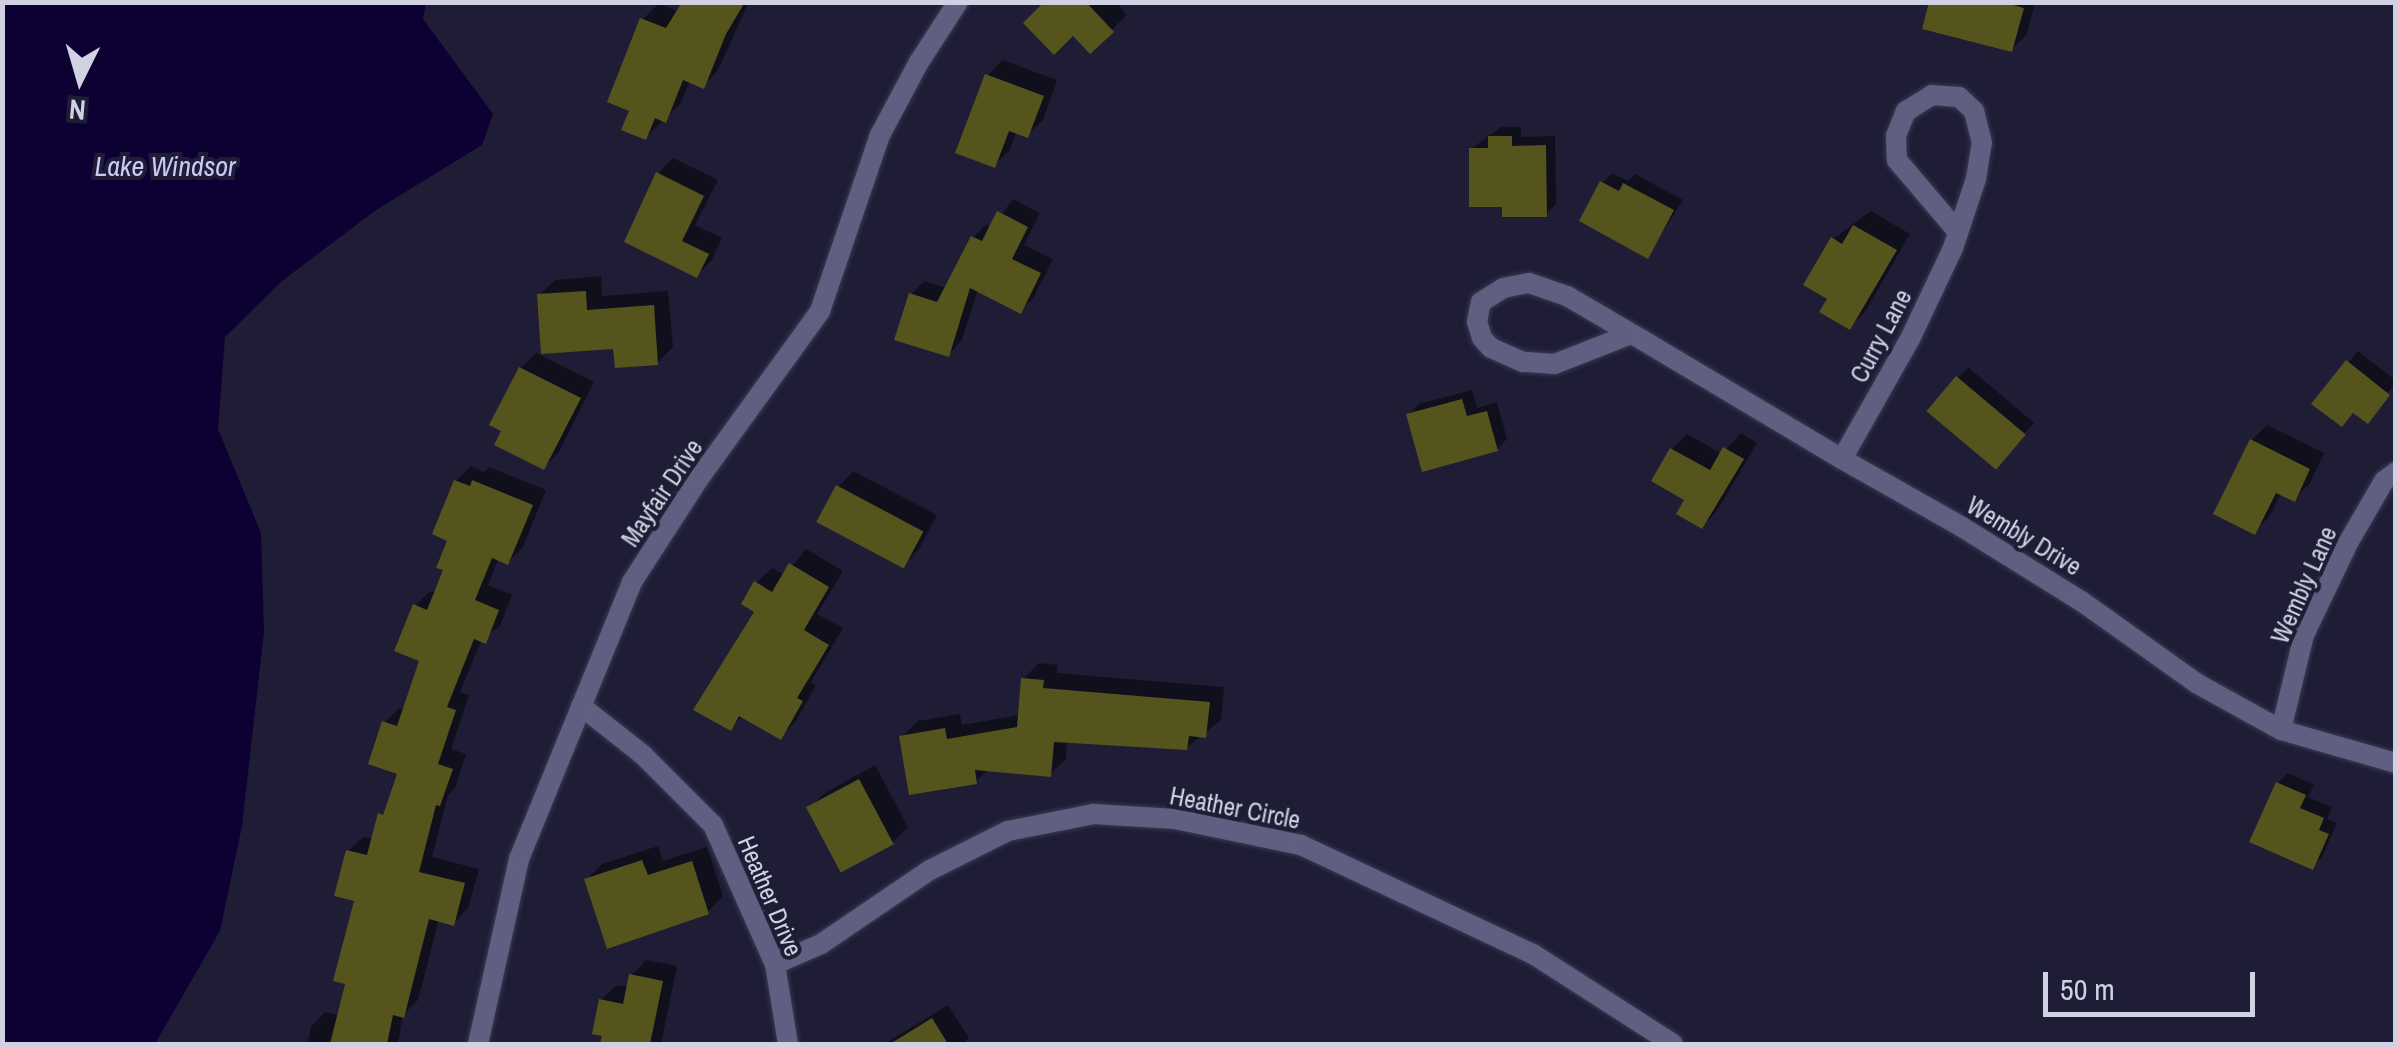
<!DOCTYPE html>
<style>
body{margin:0}
#map{position:relative;width:2398px;height:1047px;overflow:hidden;background:#1f1d36;font-family:"Archivo Narrow",sans-serif}
div>[style]{position:absolute}
[style*='--x']{left:calc(var(--x)*1px);top:calc(var(--y)*1px);width:calc(var(--w)*1px);rotate:calc(var(--a)*1deg)}
.water>*{inset:0;background:#0d0033}
.shadow>*{inset:0;background:#0007}
.building>*{inset:0;background:#56541d;transform-origin:0 0}
.roads{filter:drop-shadow(0 0 2px #3b3a52) drop-shadow(0 0 2px #3b3a52)}
.street>*{height:20px;margin:-10px;padding:0 10px;transform-origin:10px;border-radius:10px;background:#605f82}
span{translate:-50% -50%;white-space:nowrap;text-align:center;line-height:1.15;-webkit-text-stroke:8px #1f1d36;paint-order:stroke}
.street-label{font-size:25px;color:#d0d1e2}
.water-label{font-size:28px;color:#cac9f6;font-style:italic}
.frame{position:absolute;inset:0;border:5px solid #d0d1e2;pointer-events:none}
.north{position:absolute;left:30px;top:30px;width:100px;height:100px;-webkit-text-stroke:8px #1f1d36;paint-order:stroke;rotate:185deg;font-size:28px;font-weight:700;line-height:40px;text-align:center;color:#d0d1e2}
.north::after{content:'';display:block;margin:auto;width:35px;height:45px;background:#d0d1e2;clip-path:polygon(50% 0,100% 100%,50% 72%,0 100%)}
.scale{position:absolute;left:2043px;top:972px;width:212px;height:45px;box-sizing:border-box;border:5px solid #d0d1e2;border-top:0;padding-left:12px;font-size:30px;line-height:35px;white-space:nowrap;color:#d0d1e2;-webkit-text-stroke:8px #1f1d36;paint-order:stroke}
</style>
<div id="map">
<div class="water">
<i style="clip-path:polygon(2px 3px,426px 3px,423px 19px,493px 114px,482px 145px,376px 210px,282px 281px,225px 337px,218px 429px,261px 533px,264px 632px,242px 826px,220px 931px,155px 1044px,3px 1044px)"></i>
</div>
<div class="shadow">
<i style="clip-path:polygon(682px 2px,749px 2px,718px 70px,703px 86px,690px 81px,680px 104px,646px 137px,632px 110px,643px 19px,658px 4px,678px 11px)"></i>
<i style="clip-path:polygon(1047px 2px,1116px 2px,1127px 15px,1090px 51px)"></i>
<i style="clip-path:polygon(1932px 2px,2035px 2px,2027px 34px,2012px 49px)"></i>
<i style="clip-path:polygon(1002px 60px,1057px 80px,1043px 120px,1027px 135px,1017px 131px,1010px 150px,994px 165px,987px 76px)"></i>
<i style="clip-path:polygon(1501px 127px,1521px 127px,1521px 137px,1555px 136px,1556px 204px,1546px 214px,1505px 204px,1471px 149px)"></i>
<i style="clip-path:polygon(673px 158px,718px 180px,695px 225px,722px 238px,712px 260px,697px 275px,627px 241px,658px 173px)"></i>
<i style="clip-path:polygon(1612px 173px,1628px 181px,1635px 174px,1683px 200px,1648px 255px,1602px 183px)"></i>
<i style="clip-path:polygon(1013px 199px,1040px 213px,1024px 245px,1053px 259px,1034px 297px,1020px 311px,978px 289px,962px 340px,949px 354px,911px 295px,924px 281px,947px 288px,973px 238px,986px 224px,992px 227px)"></i>
<i style="clip-path:polygon(1871px 211px,1910px 234px,1865px 312px,1850px 327px,1833px 239px)"></i>
<i style="clip-path:polygon(601px 276px,602px 296px,668px 291px,673px 347px,657px 363px,616px 346px,539px 295px,555px 280px)"></i>
<i style="clip-path:polygon(2358px 351px,2396px 381px,2377px 410px,2315px 403px)"></i>
<i style="clip-path:polygon(536px 353px,594px 382px,559px 452px,544px 467px,521px 368px)"></i>
<i style="clip-path:polygon(1968px 367px,2034px 423px,2005px 456px,1929px 411px)"></i>
<i style="clip-path:polygon(1472px 390px,1477px 408px,1497px 402px,1507px 439px,1497px 449px,1409px 414px,1419px 404px)"></i>
<i style="clip-path:polygon(2267px 425px,2324px 453px,2310px 483px,2294px 499px,2281px 493px,2270px 516px,2254px 532px,2252px 440px)"></i>
<i style="clip-path:polygon(1741px 433px,1757px 443px,1717px 511px,1702px 526px,1687px 499px,1672px 449px,1687px 434px,1722px 454px)"></i>
<i style="clip-path:polygon(471px 466px,484px 472px,489px 467px,546px 490px,523px 547px,508px 562px,499px 558px,488px 585px,512px 595px,500px 626px,482px 639px,460px 692px,469px 695px,451px 749px,466px 754px,455px 788px,448px 795px,432px 857px,479px 869px,468px 908px,454px 923px,439px 919px,418px 1000px,403px 1015px,398px 1044px,307px 1044px,311px 1027px,325px 1012px,340px 1015px,348px 982px,357px 899px,348px 851px,363px 837px,374px 839px,400px 772px,384px 723px,399px 708px,405px 710px,422px 659px,415px 606px,430px 591px,436px 593px,446px 569px,456px 481px)"></i>
<i style="clip-path:polygon(853px 471px,937px 515px,919px 549px,904px 565px,838px 487px)"></i>
<i style="clip-path:polygon(806px 549px,843px 571px,817px 614px,843px 628px,811px 682px,816px 685px,796px 721px,780px 737px,743px 715px,731px 728px,758px 611px,756px 583px,772px 568px,785px 575px)"></i>
<i style="clip-path:polygon(1039px 663px,1058px 665px,1057px 673px,1224px 687px,1221px 720px,1186px 748px,1067px 741px,1066px 759px,1050px 774px,989px 769px,976px 781px,902px 737px,918px 721px,960px 714px,962px 725px,1020px 715px,1023px 679px)"></i>
<i style="clip-path:polygon(875px 765px,908px 827px,893px 842px,843px 869px,809px 808px,825px 793px)"></i>
<i style="clip-path:polygon(2288px 773px,2314px 785px,2308px 797px,2332px 807px,2327px 819px,2337px 823px,2322px 857px,2312px 867px,2278px 783px)"></i>
<i style="clip-path:polygon(658px 846px,663px 861px,707px 847px,723px 896px,708px 912px,587px 879px,602px 864px)"></i>
<i style="clip-path:polygon(646px 960px,677px 966px,661px 1044px,603px 1044px,601px 1000px,617px 985px,629px 987px,631px 976px)"></i>
<i style="clip-path:polygon(948px 1005px,969px 1038px,963px 1044px,884px 1044px)"></i>
</div>
<div class="building">
<i style="clip-path:polygon(682px 2px,745px 2px,726px 34px,704px 89px,683px 80px,666px 123px,655px 118px,646px 140px,621px 130px,629px 111px,607px 102px,640px 18px,666px 28px)"></i>
<i style="clip-path:polygon(1044px 2px,1086px 2px,1114px 32px,1090px 54px,1073px 36px,1054px 55px,1023px 23px)"></i>
<i style="clip-path:polygon(1929px 2px,2003px 2px,2024px 8px,2012px 52px,1922px 29px)"></i>
<i style="clip-path:polygon(985px 74px,1044px 96px,1028px 138px,1009px 131px,995px 168px,955px 153px)"></i>
<i style="clip-path:polygon(1488px 136px,1512px 136px,1512px 146px,1546px 145px,1547px 217px,1502px 217px,1502px 207px,1469px 207px,1469px 148px,1488px 148px)"></i>
<i style="clip-path:polygon(656px 172px,704px 196px,682px 241px,709px 254px,697px 278px,624px 242px)"></i>
<i style="clip-path:polygon(1600px 181px,1619px 191px,1623px 183px,1674px 210px,1648px 259px,1579px 221px)"></i>
<i style="clip-path:polygon(997px 211px,1028px 227px,1012px 259px,1041px 273px,1021px 314px,970px 288px,949px 357px,894px 340px,909px 293px,937px 302px,971px 236px,982px 241px)"></i>
<i style="clip-path:polygon(1853px 225px,1897px 250px,1850px 330px,1819px 312px,1827px 299px,1803px 285px,1831px 237px,1842px 244px)"></i>
<i style="clip-path:polygon(586px 291px,587px 310px,654px 305px,658px 365px,615px 368px,613px 349px,541px 354px,537px 294px)"></i>
<i style="clip-path:polygon(2346px 360px,2390px 395px,2368px 424px,2353px 413px,2342px 427px,2311px 404px)"></i>
<i style="clip-path:polygon(519px 367px,581px 398px,544px 470px,494px 445px,501px 431px,489px 425px)"></i>
<i style="left:1956px;top:376px;width:91px;height:46px;rotate:40deg"></i>
<i style="clip-path:polygon(1462px 399px,1467px 416px,1487px 411px,1498px 451px,1422px 472px,1406px 414px)"></i>
<i style="clip-path:polygon(2250px 439px,2310px 469px,2295px 502px,2276px 493px,2255px 535px,2213px 514px)"></i>
<i style="clip-path:polygon(1723px 447px,1744px 459px,1702px 529px,1676px 514px,1684px 500px,1651px 481px,1670px 448px,1710px 470px)"></i>
<i style="clip-path:polygon(454px 480px,470px 486px,472px 480px,533px 505px,508px 565px,492px 558px,475px 600px,499px 610px,486px 644px,474px 639px,447px 707px,456px 710px,438px 764px,453px 769px,440px 806px,436px 805px,419px 872px,465px 883px,454px 926px,429px 919px,404px 1018px,393px 1015px,387px 1044px,330px 1044px,345px 984px,333px 981px,354px 901px,334px 896px,346px 850px,367px 855px,378px 813px,383px 815px,397px 774px,368px 764px,382px 721px,397px 726px,419px 661px,394px 651px,413px 604px,427px 610px,443px 570px,436px 568px,447px 541px,432px 534px)"></i>
<i style="left:836px;top:485px;width:99px;height:42px;rotate:28deg"></i>
<i style="clip-path:polygon(789px 563px,829px 587px,804px 630px,829px 645px,797px 698px,803px 701px,781px 740px,739px 716px,731px 731px,693px 710px,754px 612px,741px 604px,754px 581px,772px 592px)"></i>
<i style="clip-path:polygon(1021px 678px,1044px 680px,1043px 688px,1210px 702px,1206px 738px,1189px 736px,1187px 750px,1054px 742px,1051px 777px,975px 770px,977px 784px,909px 795px,899px 736px,945px 728px,947px 739px,1017px 727px)"></i>
<i style="left:859px;top:779px;width:74px;height:60px;rotate:62deg"></i>
<i style="clip-path:polygon(2276px 782px,2306px 795px,2300px 808px,2324px 818px,2319px 830px,2329px 834px,2313px 870px,2249px 842px)"></i>
<i style="clip-path:polygon(642px 860px,648px 875px,692px 861px,709px 914px,607px 949px,584px 879px)"></i>
<i style="clip-path:polygon(629px 974px,663px 981px,650px 1044px,600px 1044px,602px 1036px,592px 1034px,599px 999px,623px 1004px)"></i>
<i style="clip-path:polygon(932px 1018px,948px 1044px,890px 1044px)"></i>
</div>
<div class="roads">
<div class="street">
<i style="--x:1631;--y:334;--w:82;--a:158.5"></i>
<i style="--x:1555;--y:364;--w:32;--a:-176"></i>
<i style="--x:1523;--y:362;--w:35;--a:-156"></i>
<i style="--x:1491;--y:348;--w:13;--a:-132"></i>
<i style="--x:1482;--y:338;--w:17;--a:-107"></i>
<i style="--x:1477;--y:322;--w:20;--a:-79"></i>
<i style="--x:1481;--y:302;--w:26;--a:-32"></i>
<i style="--x:1503;--y:288;--w:26;--a:-11"></i>
<i style="--x:1529;--y:283;--w:40;--a:18.9"></i>
<i style="--x:1567;--y:296;--w:89;--a:30.3"></i>
<i style="--x:1644;--y:341;--w:230;--a:30.8"></i>
<i style="--x:1842;--y:459;--w:138;--a:29.5"></i>
<i style="--x:1962;--y:527;--w:140;--a:31.9"></i>
<i style="--x:2081;--y:601;--w:143;--a:35.4"></i>
<i style="--x:2198;--y:684;--w:95;--a:29"></i>
<i style="--x:2281;--y:730;--w:120;--a:16"></i>
<i style="--x:1842;--y:459;--w:138;--a:-60.5"></i>
<i style="--x:1910;--y:339;--w:101;--a:-64.7"></i>
<i style="--x:1953;--y:248;--w:73;--a:-71.6"></i>
<i style="--x:1976;--y:179;--w:36;--a:-81"></i>
<i style="--x:1982;--y:143;--w:33;--a:-104"></i>
<i style="--x:1974;--y:111;--w:21;--a:-137"></i>
<i style="--x:1959;--y:97;--w:27;--a:-176"></i>
<i style="--x:1932;--y:95;--w:31;--a:148"></i>
<i style="--x:1906;--y:111;--w:27;--a:112"></i>
<i style="--x:1896;--y:136;--w:24;--a:88"></i>
<i style="--x:1897;--y:160;--w:94;--a:49.7"></i>
<i style="--x:581;--y:706;--w:79;--a:38.3"></i>
<i style="--x:643;--y:755;--w:99;--a:45"></i>
<i style="--x:713;--y:825;--w:152;--a:66"></i>
<i style="--x:775;--y:964;--w:81;--a:80.8"></i>
<i style="--x:2281;--y:730;--w:98;--a:-76.4"></i>
<i style="--x:2304;--y:635;--w:102;--a:-64.4"></i>
<i style="--x:2348;--y:543;--w:72;--a:-59.9"></i>
<i style="--x:2384;--y:481;--w:15;--a:-37"></i>
<i style="--x:775;--y:964;--w:50;--a:-23.5"></i>
<i style="--x:821;--y:944;--w:132;--a:-34.2"></i>
<i style="--x:930;--y:870;--w:87;--a:-26.6"></i>
<i style="--x:1008;--y:831;--w:88;--a:-11.2"></i>
<i style="--x:1094;--y:814;--w:81;--a:3.5"></i>
<i style="--x:1175;--y:819;--w:129;--a:11.7"></i>
<i style="--x:1301;--y:845;--w:256;--a:25.2"></i>
<i style="--x:1533;--y:954;--w:166;--a:32.7"></i>
<i style="--x:478;--y:1044;--w:189;--a:-77.5"></i>
<i style="--x:519;--y:859;--w:299;--a:-67.8"></i>
<i style="--x:632;--y:582;--w:125;--a:-57.1"></i>
<i style="--x:700;--y:477;--w:205;--a:-54.1"></i>
<i style="--x:820;--y:311;--w:186;--a:-71.2"></i>
<i style="--x:880;--y:135;--w:83;--a:-61.9"></i>
<i style="--x:919;--y:62;--w:72;--a:-57"></i>
</div>
</div>
<div class="street-label">
<span style="left:1881px;top:336px;rotate:-62deg">Curry Lane</span>
<span style="left:662px;top:493px;rotate:-56deg">Mayfair Drive</span>
<span style="left:2024px;top:536px;rotate:31deg">Wembly Drive</span>
<span style="left:2304px;top:585px;rotate:-66deg">Wembly Lane</span>
<span style="left:1235px;top:808px;rotate:11deg">Heather Circle</span>
<span style="left:770px;top:896px;rotate:67deg">Heather Drive</span>
</div>
<div class="water-label">
<span style="left:165px;top:166px">Lake Windsor</span>
</div>
<div class="frame"></div>
<div class="north">N</div>
<div class="scale">50 m</div>
</div>
